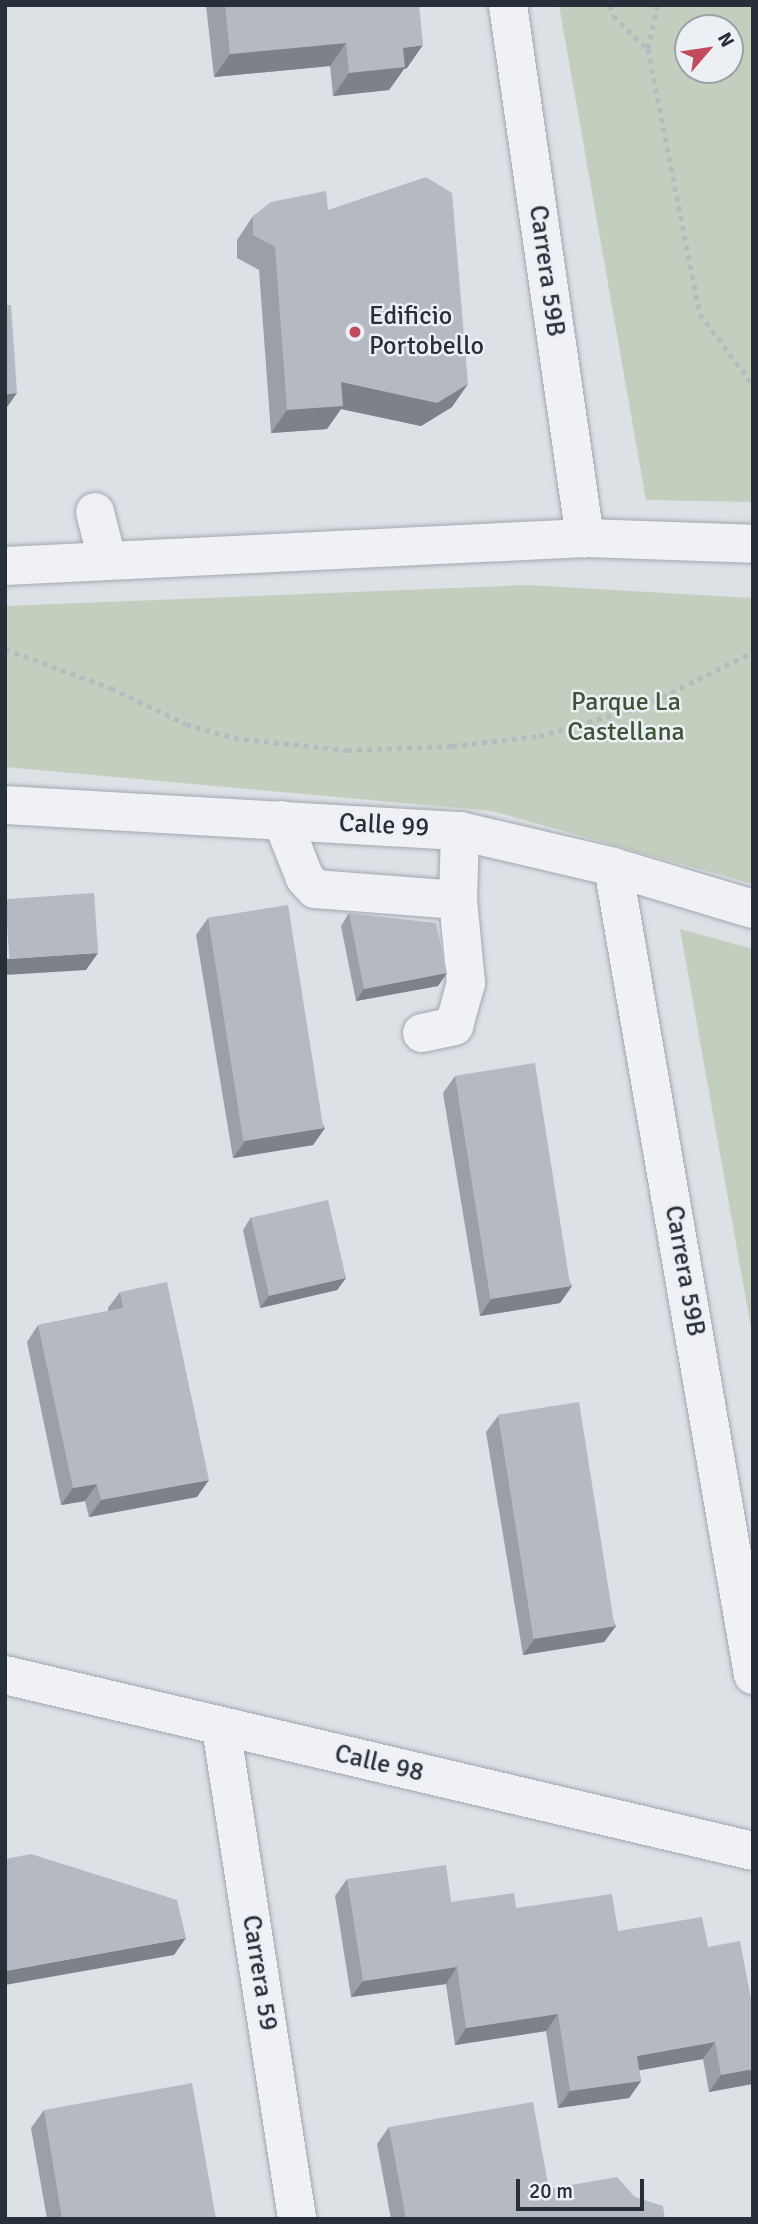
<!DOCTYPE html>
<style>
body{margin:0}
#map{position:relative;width:758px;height:2224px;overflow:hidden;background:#dde0e5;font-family:Signika,sans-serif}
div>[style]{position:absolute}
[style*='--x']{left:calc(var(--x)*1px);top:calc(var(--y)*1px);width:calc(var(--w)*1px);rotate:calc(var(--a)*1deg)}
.green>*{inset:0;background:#c3cfbe}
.path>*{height:4.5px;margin-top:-2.25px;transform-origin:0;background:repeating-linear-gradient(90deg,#b7bbc0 0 5px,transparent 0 10px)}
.roads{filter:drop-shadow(0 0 2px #a3a7af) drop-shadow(0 0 2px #a3a7af)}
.minor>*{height:38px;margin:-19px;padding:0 19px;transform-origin:19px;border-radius:19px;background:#eff1f4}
.wall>*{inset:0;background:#9b9fa7}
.shaded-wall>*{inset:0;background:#7e8288}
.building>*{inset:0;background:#b4b9c2;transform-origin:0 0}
.dots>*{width:19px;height:19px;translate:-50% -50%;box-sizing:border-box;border:4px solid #eceff3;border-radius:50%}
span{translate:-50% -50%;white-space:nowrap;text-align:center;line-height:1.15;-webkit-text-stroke:5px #eceff3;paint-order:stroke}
.street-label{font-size:26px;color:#272f3b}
.poi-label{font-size:26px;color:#272f3b}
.left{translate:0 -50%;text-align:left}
.park-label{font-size:26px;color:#3c5536}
.frame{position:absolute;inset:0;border:7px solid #272f3b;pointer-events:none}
.north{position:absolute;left:674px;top:14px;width:70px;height:70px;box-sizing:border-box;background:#eceff3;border:2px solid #9da2a9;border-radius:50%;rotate:61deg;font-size:19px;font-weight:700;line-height:28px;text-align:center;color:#272f3b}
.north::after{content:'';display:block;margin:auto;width:24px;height:32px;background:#c3495d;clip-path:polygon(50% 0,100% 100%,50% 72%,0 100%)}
.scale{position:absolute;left:516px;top:2179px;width:128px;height:32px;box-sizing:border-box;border:4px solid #272f3b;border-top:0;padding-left:9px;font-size:21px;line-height:24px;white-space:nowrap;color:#272f3b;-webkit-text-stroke:5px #eceff3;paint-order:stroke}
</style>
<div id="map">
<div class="green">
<i style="clip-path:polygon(evenodd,559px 5px,753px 5px,753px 502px,646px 500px,559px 5px,688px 28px,730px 28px,730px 70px,688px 70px,688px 28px)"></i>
<i style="clip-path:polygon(526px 585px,753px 598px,753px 884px,492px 811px,5px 767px,5px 606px)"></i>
<i style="clip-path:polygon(680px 929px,753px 949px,753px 1339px)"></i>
</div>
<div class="path">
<i style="--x:610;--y:5;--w:11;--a:75"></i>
<i style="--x:613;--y:16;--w:48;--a:43.3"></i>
<i style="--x:658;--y:5;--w:45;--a:102.8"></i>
<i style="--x:648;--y:49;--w:270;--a:78.9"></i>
<i style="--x:700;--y:314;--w:89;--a:53.3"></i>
<i style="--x:5;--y:649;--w:113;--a:20.2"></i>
<i style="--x:111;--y:688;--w:83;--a:25.6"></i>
<i style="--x:186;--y:724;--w:50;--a:16.3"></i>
<i style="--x:234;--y:738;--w:114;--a:6.1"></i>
<i style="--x:347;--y:750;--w:105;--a:-2.2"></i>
<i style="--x:452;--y:746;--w:88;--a:-6.6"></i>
<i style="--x:539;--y:736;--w:109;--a:-15.9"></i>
<i style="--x:644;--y:706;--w:122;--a:-26.4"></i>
</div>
<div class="roads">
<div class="minor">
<i style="--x:508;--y:5;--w:539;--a:81.78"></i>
<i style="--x:95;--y:512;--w:49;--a:75.7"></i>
<i style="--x:5;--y:566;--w:581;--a:-2.76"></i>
<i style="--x:585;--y:538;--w:168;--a:2"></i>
<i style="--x:5;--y:805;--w:456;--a:3.3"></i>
<i style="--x:460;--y:831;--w:157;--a:13.2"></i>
<i style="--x:613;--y:867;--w:146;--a:16.7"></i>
<i style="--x:282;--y:820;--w:62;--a:68.4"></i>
<i style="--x:305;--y:878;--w:15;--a:48"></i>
<i style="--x:315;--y:889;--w:143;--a:4.4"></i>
<i style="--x:613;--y:867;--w:820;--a:80.17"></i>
<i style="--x:422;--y:1033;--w:33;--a:-12"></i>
<i style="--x:454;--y:1026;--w:45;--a:-74.4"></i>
<i style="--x:466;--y:983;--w:83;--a:-95.5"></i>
<i style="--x:458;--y:900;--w:69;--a:-88.3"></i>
<i style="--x:5;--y:1675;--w:768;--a:13.24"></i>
<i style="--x:221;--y:1727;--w:498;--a:81.2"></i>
</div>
</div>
<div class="wall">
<i style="clip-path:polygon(206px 5px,419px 5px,407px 68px,404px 69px,389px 90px,333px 96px,330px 66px,214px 77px)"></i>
<i style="clip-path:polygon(328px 210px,452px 407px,421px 426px,341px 409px,327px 429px,271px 433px,259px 270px,237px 258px,237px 240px,253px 216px)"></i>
<i style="clip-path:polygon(349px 913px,447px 973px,438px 986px,356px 1001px,341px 926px)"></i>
<i style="clip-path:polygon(208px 918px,325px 1128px,313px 1145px,233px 1158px,196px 935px)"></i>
<i style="clip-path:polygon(455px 1076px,572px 1286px,560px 1303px,480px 1316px,443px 1093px)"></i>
<i style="clip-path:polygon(251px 1217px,346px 1278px,337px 1290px,260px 1308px,243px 1230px)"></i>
<i style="clip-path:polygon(120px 1292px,197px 1497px,89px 1517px,85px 1501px,61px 1505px,27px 1342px,38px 1325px,108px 1311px,108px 1308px)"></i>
<i style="clip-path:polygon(498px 1416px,616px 1626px,604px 1642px,523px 1655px,486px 1432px)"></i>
<i style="clip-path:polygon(347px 1879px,451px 1902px,516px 1908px,618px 1931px,708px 1947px,752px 2084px,709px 2092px,703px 2059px,639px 2070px,641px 2081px,629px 2098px,558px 2108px,546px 2031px,455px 2045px,446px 1984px,351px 1997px,335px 1896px)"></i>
<i style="clip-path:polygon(44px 2110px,216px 2219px,47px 2219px,31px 2128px)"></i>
<i style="clip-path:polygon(389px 2127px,549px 2189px,635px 2197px,665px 2219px,391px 2219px,377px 2144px)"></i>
</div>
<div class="shaded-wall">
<i style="clip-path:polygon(346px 43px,330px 66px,214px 77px,230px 54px)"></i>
<i style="clip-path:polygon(423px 45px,407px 68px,404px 69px,389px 90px,333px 96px,349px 73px,403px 48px)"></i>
<i style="clip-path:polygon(341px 382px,468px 384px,452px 407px,421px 426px,341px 409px,327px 429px,271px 433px,287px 410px)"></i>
<i style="clip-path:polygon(17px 393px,5px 410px,5px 394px)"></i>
<i style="clip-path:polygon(98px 953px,86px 970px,5px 975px,5px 959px)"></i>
<i style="clip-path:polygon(447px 973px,438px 986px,356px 1001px,364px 989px)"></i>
<i style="clip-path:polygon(325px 1128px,313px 1145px,233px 1158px,245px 1141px)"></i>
<i style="clip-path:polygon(346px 1278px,337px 1290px,260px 1308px,269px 1296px)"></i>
<i style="clip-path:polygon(572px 1286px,560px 1303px,480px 1316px,491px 1299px)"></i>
<i style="clip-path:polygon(209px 1480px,197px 1497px,89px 1517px,101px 1500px)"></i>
<i style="clip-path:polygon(97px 1484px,85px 1501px,61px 1505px,73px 1488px)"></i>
<i style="clip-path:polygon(616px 1626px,604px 1642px,523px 1655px,535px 1638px)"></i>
<i style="clip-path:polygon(186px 1938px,174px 1955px,5px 1985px,5px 1971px)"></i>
<i style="clip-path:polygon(457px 1967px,446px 1984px,351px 1997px,363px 1981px)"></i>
<i style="clip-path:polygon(558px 2014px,546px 2031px,455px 2045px,466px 2028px)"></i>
<i style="clip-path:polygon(715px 2042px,703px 2059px,625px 2073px,637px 2056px)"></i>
<i style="clip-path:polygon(753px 2069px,753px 2083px,752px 2084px,709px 2092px,721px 2075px)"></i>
<i style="clip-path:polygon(641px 2081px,629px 2098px,558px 2108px,570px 2091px)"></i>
</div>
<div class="building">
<i style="clip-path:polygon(225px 5px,419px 5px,423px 45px,403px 48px,405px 67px,349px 73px,346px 43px,230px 54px)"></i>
<i style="clip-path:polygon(426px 177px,452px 193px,468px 384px,437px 403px,341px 382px,343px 406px,287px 410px,275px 247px,253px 235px,253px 216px,271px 202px,326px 191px,328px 210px)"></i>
<i style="clip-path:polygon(5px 305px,11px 305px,17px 393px,5px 394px)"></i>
<i style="left:94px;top:893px;width:60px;height:89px;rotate:86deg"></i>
<i style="left:288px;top:905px;width:226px;height:81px;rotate:81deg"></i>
<i style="clip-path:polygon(349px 913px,436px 923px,447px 973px,364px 989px)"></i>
<i style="left:535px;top:1063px;width:226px;height:81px;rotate:81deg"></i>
<i style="left:328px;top:1200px;width:80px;height:79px;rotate:77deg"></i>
<i style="clip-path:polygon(167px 1282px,209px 1480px,101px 1500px,97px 1484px,73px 1488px,38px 1325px,123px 1308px,120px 1292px)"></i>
<i style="left:579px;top:1402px;width:227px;height:82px;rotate:81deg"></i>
<i style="clip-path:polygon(31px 1854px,177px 1900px,186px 1938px,5px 1971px,5px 1859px)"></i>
<i style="clip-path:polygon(446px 1865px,451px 1902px,514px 1893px,516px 1908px,612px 1894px,618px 1931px,702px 1917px,708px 1947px,740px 1941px,753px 2010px,753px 2069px,721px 2075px,715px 2042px,637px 2056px,641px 2081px,570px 2091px,558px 2014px,466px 2028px,457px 1967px,363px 1981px,347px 1879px)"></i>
<i style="clip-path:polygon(192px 2083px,216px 2219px,62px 2219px,44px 2110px)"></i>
<i style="clip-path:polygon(533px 2102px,549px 2189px,617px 2177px,635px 2197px,663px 2206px,665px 2219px,406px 2219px,389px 2127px)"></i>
</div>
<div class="dots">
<i style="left:355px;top:332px;background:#c3495d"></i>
</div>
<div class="street-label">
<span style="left:546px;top:271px;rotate:82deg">Carrera 59B</span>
<span style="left:384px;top:826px;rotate:3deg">Calle 99</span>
<span style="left:684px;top:1271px;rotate:80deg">Carrera 59B</span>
<span style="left:379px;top:1764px;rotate:13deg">Calle 98</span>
<span style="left:259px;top:1973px;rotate:81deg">Carrera 59</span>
</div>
<div class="poi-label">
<span class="left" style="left:369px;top:332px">Edificio<br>Portobello</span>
</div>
<div class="park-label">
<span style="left:626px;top:718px">Parque La<br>Castellana</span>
</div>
<div class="frame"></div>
<div class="north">N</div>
<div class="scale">20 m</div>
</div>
